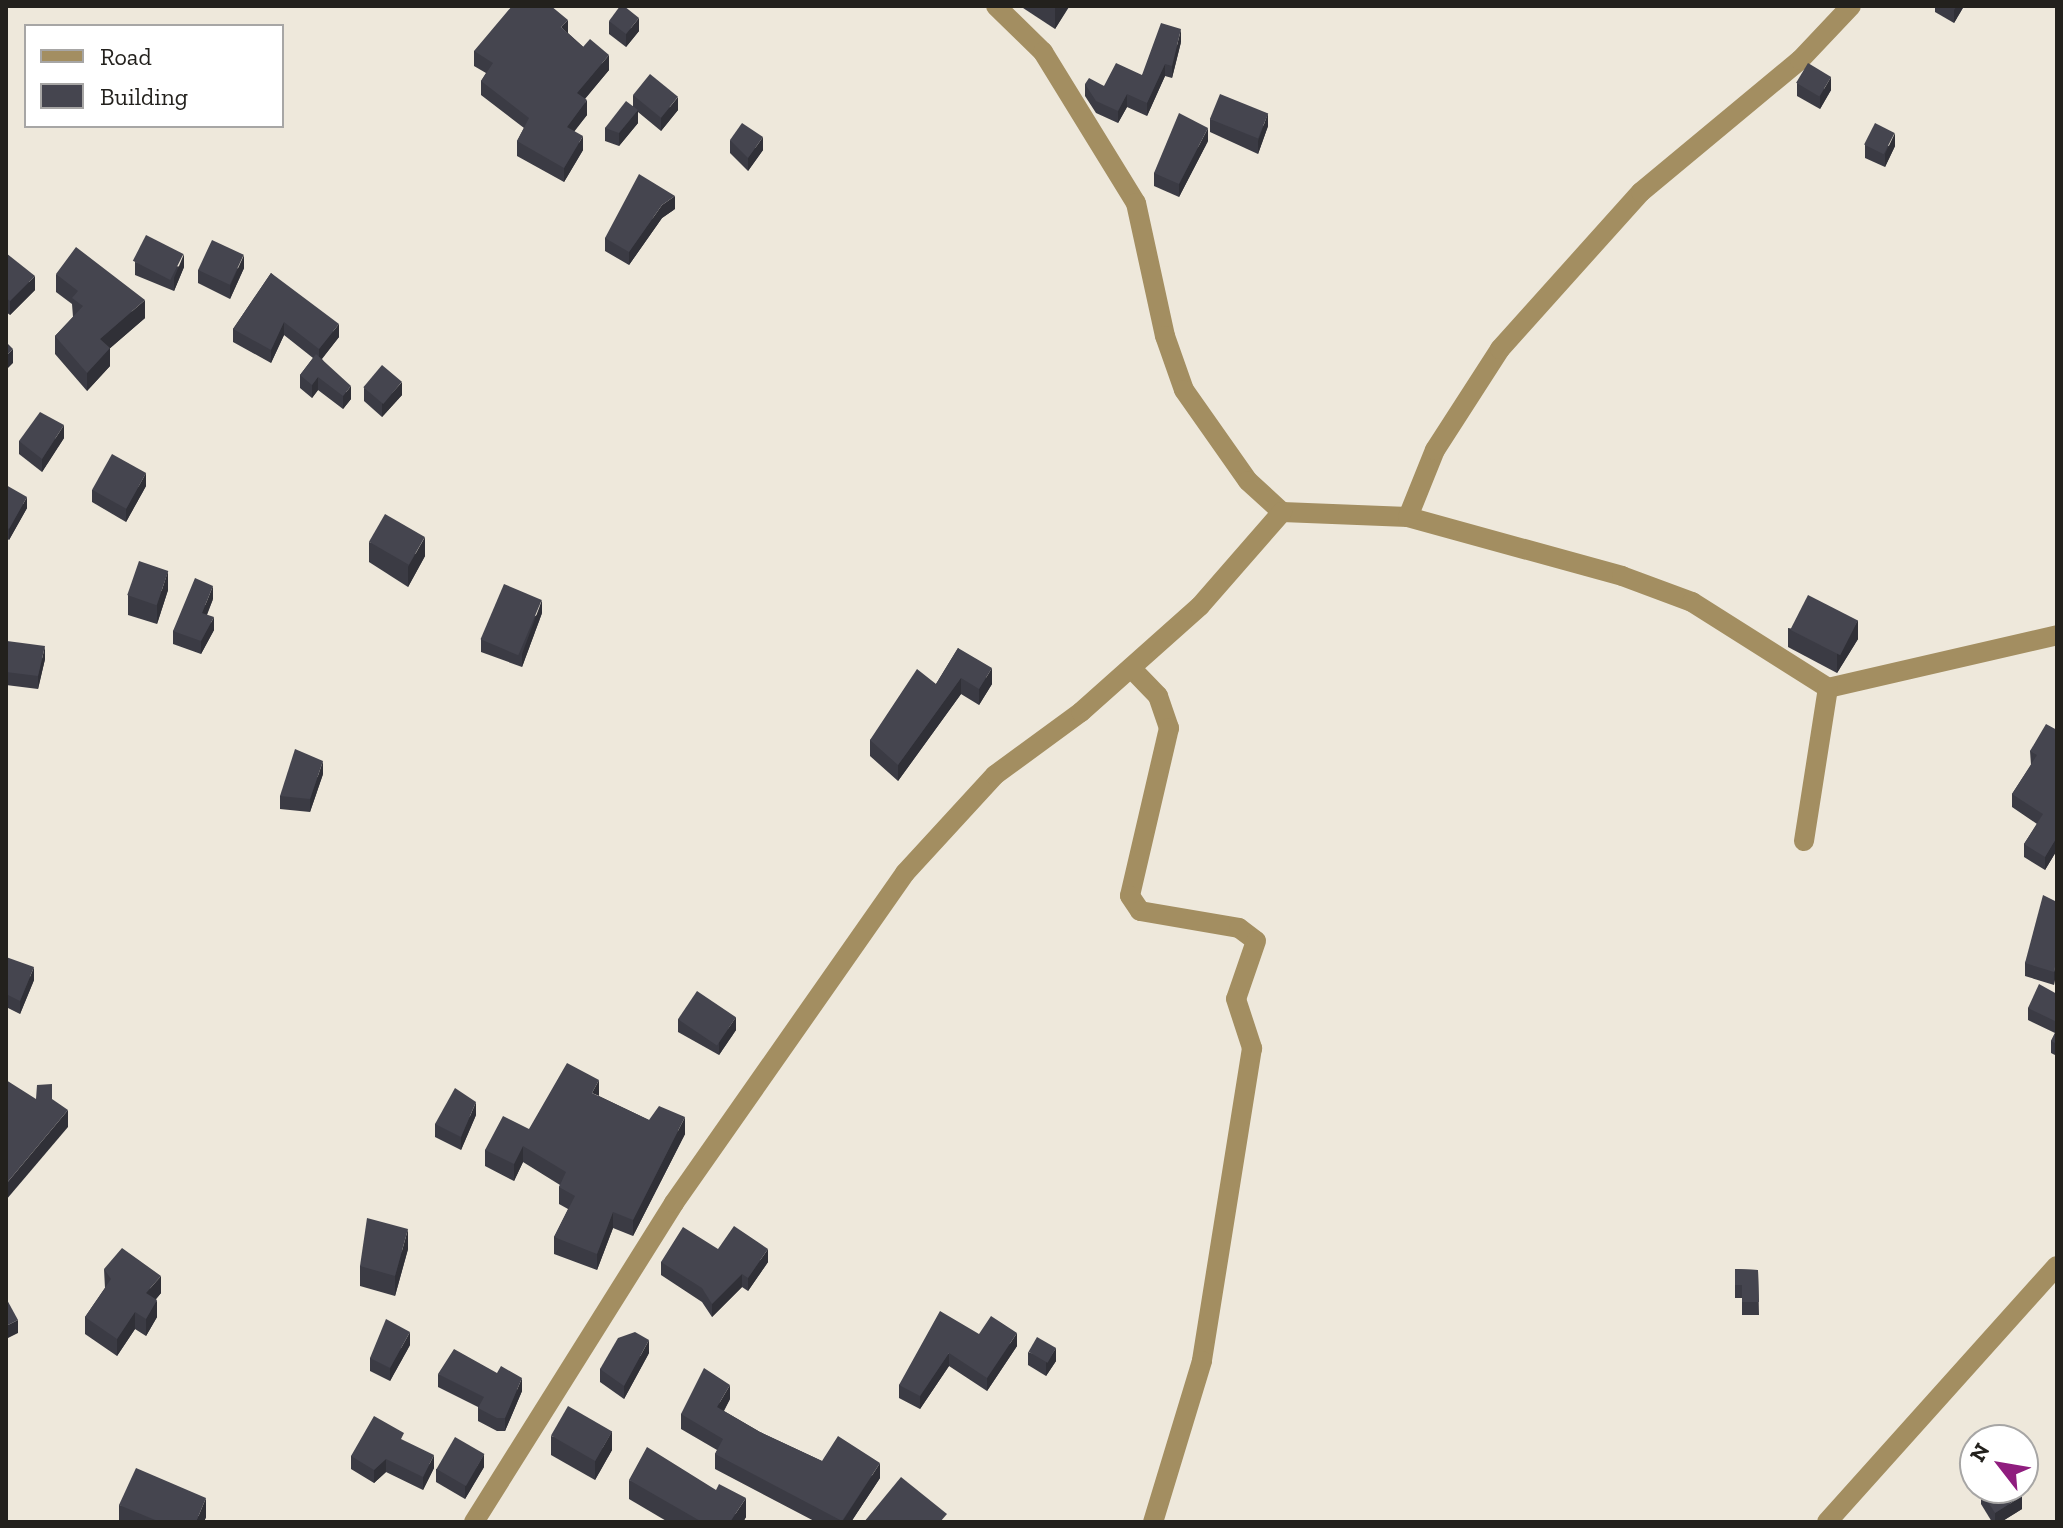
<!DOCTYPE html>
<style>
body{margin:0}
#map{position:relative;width:2063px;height:1528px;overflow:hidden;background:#eee8db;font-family:"Zilla Slab",serif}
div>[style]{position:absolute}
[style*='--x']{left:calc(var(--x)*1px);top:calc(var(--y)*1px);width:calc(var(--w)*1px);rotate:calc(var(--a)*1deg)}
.minor>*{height:20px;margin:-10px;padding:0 10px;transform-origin:10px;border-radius:10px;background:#a38e61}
.wall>*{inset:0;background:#3b3b44}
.shaded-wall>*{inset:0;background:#303037}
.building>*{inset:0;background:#45454f;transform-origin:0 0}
span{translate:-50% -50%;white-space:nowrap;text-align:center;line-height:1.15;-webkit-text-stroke:8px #fff;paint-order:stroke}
.frame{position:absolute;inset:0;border:8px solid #23211d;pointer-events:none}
.legend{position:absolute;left:24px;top:24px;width:260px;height:104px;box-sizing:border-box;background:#fff;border:2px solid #a7a6a5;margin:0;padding:10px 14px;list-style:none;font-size:24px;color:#23211d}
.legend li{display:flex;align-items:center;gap:16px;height:40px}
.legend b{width:40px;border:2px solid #a7a6a5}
.north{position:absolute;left:1959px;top:1424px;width:80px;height:80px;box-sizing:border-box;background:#fff;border:2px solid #a7a6a5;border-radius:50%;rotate:301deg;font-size:22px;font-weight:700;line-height:32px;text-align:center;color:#23211d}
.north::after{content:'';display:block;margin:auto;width:28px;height:36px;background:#8f1d7e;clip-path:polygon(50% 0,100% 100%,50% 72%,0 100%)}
</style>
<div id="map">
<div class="minor">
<i style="--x:996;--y:6;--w:66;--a:44.4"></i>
<i style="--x:1043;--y:52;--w:177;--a:58.4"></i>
<i style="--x:1136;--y:203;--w:136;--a:77.7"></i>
<i style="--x:1165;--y:336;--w:57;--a:70.6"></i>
<i style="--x:1184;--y:390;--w:111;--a:54.9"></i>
<i style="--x:1248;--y:481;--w:46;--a:42.4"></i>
<i style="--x:1282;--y:512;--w:126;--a:2.3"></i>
<i style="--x:1408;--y:517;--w:222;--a:15.4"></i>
<i style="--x:1622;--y:576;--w:75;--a:20.4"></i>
<i style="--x:1692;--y:602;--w:161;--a:32.3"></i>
<i style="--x:1828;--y:688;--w:235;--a:-13"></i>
<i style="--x:1408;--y:517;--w:72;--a:-68.1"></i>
<i style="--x:1435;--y:450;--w:120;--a:-57.2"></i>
<i style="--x:1500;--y:349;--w:211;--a:-48.1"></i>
<i style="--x:1641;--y:192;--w:207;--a:-39.7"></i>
<i style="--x:1800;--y:60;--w:74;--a:-46.6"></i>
<i style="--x:1131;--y:668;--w:39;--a:46"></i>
<i style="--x:1158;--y:696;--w:34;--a:71"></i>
<i style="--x:1169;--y:728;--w:172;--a:103.1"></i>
<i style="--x:1130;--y:896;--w:18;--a:56"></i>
<i style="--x:1140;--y:911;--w:100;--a:9.7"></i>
<i style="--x:1239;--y:928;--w:21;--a:37"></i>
<i style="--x:1256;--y:941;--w:61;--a:109"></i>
<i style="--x:1236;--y:999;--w:52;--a:71.9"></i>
<i style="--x:1252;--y:1048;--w:317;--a:99.1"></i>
<i style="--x:1202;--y:1361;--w:168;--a:106.9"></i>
<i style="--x:1804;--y:841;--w:155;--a:-81.1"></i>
<i style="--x:474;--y:1522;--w:377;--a:-57.9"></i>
<i style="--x:674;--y:1203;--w:403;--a:-55"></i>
<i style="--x:905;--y:873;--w:133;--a:-47.4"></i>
<i style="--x:995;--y:775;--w:107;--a:-36.2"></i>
<i style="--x:1081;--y:712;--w:159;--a:-41.7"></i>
<i style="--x:1200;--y:606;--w:125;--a:-48.9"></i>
<i style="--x:1827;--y:1522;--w:344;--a:-48.1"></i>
</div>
<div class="wall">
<i style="clip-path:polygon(1020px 6px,1069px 6px,1069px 7px,1055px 29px)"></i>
<i style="clip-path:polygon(1935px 6px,1964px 6px,1954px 23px,1935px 12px)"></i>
<i style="clip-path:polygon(609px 21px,639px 31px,626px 47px,609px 34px)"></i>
<i style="clip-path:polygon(568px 33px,609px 70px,585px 99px,587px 115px,574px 131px,583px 150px,564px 182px,517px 156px,517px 141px,524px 128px,481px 95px,481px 81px,486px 73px,474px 66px,474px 51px)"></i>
<i style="clip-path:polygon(1181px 42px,1172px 78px,1165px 76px,1147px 116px,1127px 107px,1118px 123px,1096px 113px,1085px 96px,1085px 84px,1104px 86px,1142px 75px)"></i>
<i style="clip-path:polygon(1797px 83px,1831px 90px,1820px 109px,1797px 96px)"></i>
<i style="clip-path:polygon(633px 95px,678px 110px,661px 131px,638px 112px,638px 123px,619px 146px,605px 141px,605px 128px,633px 106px)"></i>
<i style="clip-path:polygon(1210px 119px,1268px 126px,1258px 154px,1210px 132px)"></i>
<i style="clip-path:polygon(730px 140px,763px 150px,748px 171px,730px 153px)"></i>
<i style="clip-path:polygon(1208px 141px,1179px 197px,1154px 186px,1154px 173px)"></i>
<i style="clip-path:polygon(1865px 145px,1895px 146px,1885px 167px,1865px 158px)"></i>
<i style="clip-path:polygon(675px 209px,662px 218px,629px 265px,605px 251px,605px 238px)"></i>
<i style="clip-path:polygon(6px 253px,35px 290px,10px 315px,6px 312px)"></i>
<i style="clip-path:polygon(135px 262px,184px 267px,174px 291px,135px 275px)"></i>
<i style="clip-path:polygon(244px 268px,230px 299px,198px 283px,198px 270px)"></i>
<i style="clip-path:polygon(271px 273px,339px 337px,322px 359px,351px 399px,343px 409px,318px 390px,312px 398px,300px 388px,300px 375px,313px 358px,284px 335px,271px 363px,233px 342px,233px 329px)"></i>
<i style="clip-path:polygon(56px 274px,145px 318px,110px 348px,110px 366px,87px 391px,55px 354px,55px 336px,73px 317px,72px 304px,56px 292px)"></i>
<i style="clip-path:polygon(364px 388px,402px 395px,382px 417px,364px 401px)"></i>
<i style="clip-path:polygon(64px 438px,42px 472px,19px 454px,19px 441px)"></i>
<i style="clip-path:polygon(6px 485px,27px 508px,9px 540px,6px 538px)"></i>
<i style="clip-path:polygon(146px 486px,126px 522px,92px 502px,92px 490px)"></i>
<i style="clip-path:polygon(369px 542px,425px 556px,408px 587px,369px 562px)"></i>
<i style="clip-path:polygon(168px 590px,157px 624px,128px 615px,128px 595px)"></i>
<i style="clip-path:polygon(213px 599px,207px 615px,214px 630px,201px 654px,173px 644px,173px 631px)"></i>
<i style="clip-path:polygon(542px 613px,522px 667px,481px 652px,481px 639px)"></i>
<i style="clip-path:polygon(1788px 628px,1858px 639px,1837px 673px,1788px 647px)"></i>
<i style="clip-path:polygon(958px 648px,992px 684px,979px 705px,961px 694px,898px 781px,870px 756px,870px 740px,936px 684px)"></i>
<i style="clip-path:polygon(6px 651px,45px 659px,38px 689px,6px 685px)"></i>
<i style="clip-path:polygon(2057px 730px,2057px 850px,2045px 870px,2024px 857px,2024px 844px,2037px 824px,2012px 807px,2012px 794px,2031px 765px,2030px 751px)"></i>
<i style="clip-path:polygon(323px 774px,310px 812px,280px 809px,280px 796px)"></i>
<i style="clip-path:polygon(2057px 902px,2054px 985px,2025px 976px,2025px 963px)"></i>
<i style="clip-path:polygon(6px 957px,34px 980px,20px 1014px,6px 1007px)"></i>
<i style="clip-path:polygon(2057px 994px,2057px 1056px,2051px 1053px,2051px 1041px,2055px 1033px,2028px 1020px,2028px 1008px)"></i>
<i style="clip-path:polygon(678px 1019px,736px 1030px,719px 1055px,678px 1032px)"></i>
<i style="clip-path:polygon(599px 1096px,649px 1120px,685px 1134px,633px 1236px,613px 1228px,597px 1270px,554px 1254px,554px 1237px,568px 1209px,559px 1204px,559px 1187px,560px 1185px,523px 1162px,514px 1181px,485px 1166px,485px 1150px)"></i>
<i style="clip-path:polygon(476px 1115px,461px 1150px,435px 1137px,435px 1124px)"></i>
<i style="clip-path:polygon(408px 1249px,395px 1296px,360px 1286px,360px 1266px)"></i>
<i style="clip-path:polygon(718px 1249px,768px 1262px,748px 1291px,742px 1287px,712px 1317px,702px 1302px,661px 1275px,661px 1262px)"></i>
<i style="clip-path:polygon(104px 1269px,161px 1293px,156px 1299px,157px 1317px,146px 1336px,135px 1329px,117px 1356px,85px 1334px,85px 1317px,105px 1288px)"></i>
<i style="clip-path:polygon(1735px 1269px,1758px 1270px,1759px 1315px,1742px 1315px,1742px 1298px,1735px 1298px)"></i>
<i style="clip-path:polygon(979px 1334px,1017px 1346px,987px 1391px,949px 1366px,920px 1409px,899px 1398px,899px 1385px)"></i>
<i style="clip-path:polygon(410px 1345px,390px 1381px,370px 1371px,370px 1358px)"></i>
<i style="clip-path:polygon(1028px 1352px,1056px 1361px,1046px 1376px,1028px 1365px)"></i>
<i style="clip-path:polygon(649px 1353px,624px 1399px,600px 1382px,600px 1369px)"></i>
<i style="clip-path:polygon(438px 1374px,522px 1391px,505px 1431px,497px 1431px,478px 1421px,478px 1407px,438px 1387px)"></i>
<i style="clip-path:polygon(730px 1399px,724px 1411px,760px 1432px,822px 1461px,880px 1478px,851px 1522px,816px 1522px,715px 1469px,715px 1454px,717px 1450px,681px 1429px,681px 1414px)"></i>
<i style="clip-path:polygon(551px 1436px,612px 1450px,595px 1480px,551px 1455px)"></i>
<i style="clip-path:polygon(404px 1441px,434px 1468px,423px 1490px,386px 1472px,374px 1483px,351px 1469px,351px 1456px)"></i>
<i style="clip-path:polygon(484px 1467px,465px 1499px,436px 1482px,436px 1469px)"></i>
<i style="clip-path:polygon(629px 1480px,746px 1517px,743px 1522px,668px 1522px,629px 1499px)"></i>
<i style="clip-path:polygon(1981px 1491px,2022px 1509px,2001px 1522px,1992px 1522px,1981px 1504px)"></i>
<i style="clip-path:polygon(119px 1505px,206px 1517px,204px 1522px,119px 1522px)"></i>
</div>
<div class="shaded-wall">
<i style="clip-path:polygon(1055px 6px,1069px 6px,1055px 29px)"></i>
<i style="clip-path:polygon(1957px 6px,1964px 6px,1954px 23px,1954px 10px)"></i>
<i style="clip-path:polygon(639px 18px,639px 31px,626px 47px,626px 34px)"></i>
<i style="clip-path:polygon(568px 20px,568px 34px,561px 27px)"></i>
<i style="clip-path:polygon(1181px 29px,1181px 42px,1172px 78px,1172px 66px)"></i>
<i style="clip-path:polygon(609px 55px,609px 70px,577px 108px,577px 93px)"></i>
<i style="clip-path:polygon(1165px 64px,1165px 76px,1147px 116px,1147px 103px)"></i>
<i style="clip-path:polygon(1831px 77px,1831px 90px,1820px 109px,1820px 96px)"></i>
<i style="clip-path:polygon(1127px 94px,1127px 107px,1118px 123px,1118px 111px)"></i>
<i style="clip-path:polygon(678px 97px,678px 110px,661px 131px,661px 118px)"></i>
<i style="clip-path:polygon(587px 100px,587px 115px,567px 141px,567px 127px)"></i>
<i style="clip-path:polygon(638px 110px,638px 123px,619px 146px,619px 133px)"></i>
<i style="clip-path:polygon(1268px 113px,1268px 126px,1258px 154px,1258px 141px)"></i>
<i style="clip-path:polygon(1208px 128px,1208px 141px,1179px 197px,1179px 184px)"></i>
<i style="clip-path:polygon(1895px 133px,1895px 146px,1885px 167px,1885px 154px)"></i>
<i style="clip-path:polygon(583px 136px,583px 150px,564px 182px,564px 168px)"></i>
<i style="clip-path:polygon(763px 137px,763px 150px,748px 171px,748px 158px)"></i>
<i style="clip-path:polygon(675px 196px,675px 209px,662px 218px,629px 265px,629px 252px,662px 205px)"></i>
<i style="clip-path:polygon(184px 254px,184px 267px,174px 291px,174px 278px)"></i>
<i style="clip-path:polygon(244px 255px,244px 268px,230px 299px,230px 286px)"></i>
<i style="clip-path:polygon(35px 276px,35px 290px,10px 315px,10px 301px)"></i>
<i style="clip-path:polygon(145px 300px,145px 318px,100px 357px,100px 339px)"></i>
<i style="clip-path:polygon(284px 322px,284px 335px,271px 363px,271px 350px)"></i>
<i style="clip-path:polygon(339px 324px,339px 337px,319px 362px,319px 349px)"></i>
<i style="clip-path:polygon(110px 348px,110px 366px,87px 391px,87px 373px)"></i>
<i style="clip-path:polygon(13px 349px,13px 363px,6px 370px,6px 356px)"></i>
<i style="clip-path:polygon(318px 377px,318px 390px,312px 398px,312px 385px)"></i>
<i style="clip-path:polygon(402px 382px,402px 395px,382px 417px,382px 404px)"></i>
<i style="clip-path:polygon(351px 386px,351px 399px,343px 409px,343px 396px)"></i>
<i style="clip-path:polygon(64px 425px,64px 438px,42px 472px,42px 459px)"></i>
<i style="clip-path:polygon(146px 473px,146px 486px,126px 522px,126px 509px)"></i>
<i style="clip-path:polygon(27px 497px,27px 508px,9px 540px,9px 529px)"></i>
<i style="clip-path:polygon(425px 537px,425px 556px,408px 587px,408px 567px)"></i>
<i style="clip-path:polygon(168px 571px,168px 590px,157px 624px,157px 605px)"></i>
<i style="clip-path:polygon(213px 586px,213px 599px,202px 626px,202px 613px)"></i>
<i style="clip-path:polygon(542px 600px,542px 613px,522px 667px,522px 654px)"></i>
<i style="clip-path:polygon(214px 617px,214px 630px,201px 654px,201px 641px)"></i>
<i style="clip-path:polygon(1858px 620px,1858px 639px,1837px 673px,1837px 653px)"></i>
<i style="clip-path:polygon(45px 646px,45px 659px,38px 689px,38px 676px)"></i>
<i style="clip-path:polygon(992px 668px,992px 684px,979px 705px,979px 689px)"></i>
<i style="clip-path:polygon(961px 678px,961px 694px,898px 781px,898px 765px)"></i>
<i style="clip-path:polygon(323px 761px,323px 774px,310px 812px,310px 799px)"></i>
<i style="clip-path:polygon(2057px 837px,2057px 850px,2045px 870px,2045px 857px)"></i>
<i style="clip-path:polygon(2057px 957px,2057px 970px,2054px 985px,2054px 972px)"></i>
<i style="clip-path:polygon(34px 967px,34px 980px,20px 1014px,20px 1001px)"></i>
<i style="clip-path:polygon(736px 1017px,736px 1030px,719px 1055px,719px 1042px)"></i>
<i style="clip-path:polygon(599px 1080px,599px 1096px,592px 1093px)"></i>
<i style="clip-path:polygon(476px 1102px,476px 1115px,461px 1150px,461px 1137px)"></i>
<i style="clip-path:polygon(68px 1110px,68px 1127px,6px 1200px,6px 1184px)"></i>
<i style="clip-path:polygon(685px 1117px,685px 1134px,633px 1236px,633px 1220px)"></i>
<i style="clip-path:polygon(523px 1146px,523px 1162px,514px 1181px,514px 1164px)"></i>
<i style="clip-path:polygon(613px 1212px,613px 1228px,597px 1270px,597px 1254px)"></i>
<i style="clip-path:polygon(408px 1229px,408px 1249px,395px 1296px,395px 1276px)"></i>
<i style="clip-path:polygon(768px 1249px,768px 1262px,748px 1291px,748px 1278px)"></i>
<i style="clip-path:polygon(742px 1274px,742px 1287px,712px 1317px,712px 1304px)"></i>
<i style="clip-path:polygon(161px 1276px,161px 1293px,146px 1311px,146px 1293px)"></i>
<i style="clip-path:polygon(157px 1300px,157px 1317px,146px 1336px,146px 1319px)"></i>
<i style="clip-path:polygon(135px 1312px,135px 1329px,117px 1356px,117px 1339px)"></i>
<i style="clip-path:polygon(18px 1320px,18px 1333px,6px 1339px,6px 1326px)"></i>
<i style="clip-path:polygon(410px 1332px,410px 1345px,390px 1381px,390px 1368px)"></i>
<i style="clip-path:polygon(1017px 1333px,1017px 1346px,987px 1391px,987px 1378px)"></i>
<i style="clip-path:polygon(649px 1340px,649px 1353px,624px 1399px,624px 1386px)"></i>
<i style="clip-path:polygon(1056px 1348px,1056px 1361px,1046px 1376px,1046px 1363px)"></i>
<i style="clip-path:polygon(949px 1353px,949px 1366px,920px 1409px,920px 1396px)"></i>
<i style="clip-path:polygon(522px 1378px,522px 1391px,505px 1431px,505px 1418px)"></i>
<i style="clip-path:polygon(730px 1385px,730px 1399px,717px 1422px,717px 1407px)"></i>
<i style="clip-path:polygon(612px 1431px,612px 1450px,595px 1480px,595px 1461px)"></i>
<i style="clip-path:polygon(484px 1454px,484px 1467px,465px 1499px,465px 1486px)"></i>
<i style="clip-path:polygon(434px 1455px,434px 1468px,423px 1490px,423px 1477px)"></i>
<i style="clip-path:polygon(386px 1459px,386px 1472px,374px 1483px,374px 1470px)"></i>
<i style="clip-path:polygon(880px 1463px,880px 1478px,851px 1522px,842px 1522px)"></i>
<i style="clip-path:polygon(2022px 1496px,2022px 1509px,2001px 1522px,1995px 1522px,1995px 1513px)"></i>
<i style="clip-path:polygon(206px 1498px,206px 1517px,204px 1522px,196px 1522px)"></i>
<i style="clip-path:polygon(746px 1498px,746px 1517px,743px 1522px,730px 1522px)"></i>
</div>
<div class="building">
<i style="clip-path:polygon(512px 6px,551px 6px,568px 20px,561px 27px,583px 47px,590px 39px,609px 55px,577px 93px,587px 100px,567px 127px,583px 136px,564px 168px,517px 141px,529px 118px,481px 81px,493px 63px,474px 51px)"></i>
<i style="clip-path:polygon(620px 6px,624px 6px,639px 18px,626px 34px,609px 21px)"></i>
<i style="clip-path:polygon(1161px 23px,1181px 29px,1172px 66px,1165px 64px,1147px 103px,1127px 94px,1118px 111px,1096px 101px,1085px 84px,1089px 78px,1104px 86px,1116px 63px,1142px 75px)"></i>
<i style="left:1808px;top:63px;width:27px;height:23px;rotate:31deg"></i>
<i style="left:650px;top:74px;width:36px;height:27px;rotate:39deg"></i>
<i style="left:1220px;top:94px;width:52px;height:27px;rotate:22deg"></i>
<i style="clip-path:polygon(626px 101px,638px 110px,619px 133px,605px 128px)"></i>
<i style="clip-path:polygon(1179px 113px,1208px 128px,1179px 184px,1154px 173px)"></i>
<i style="clip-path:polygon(742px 123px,763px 137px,748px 158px,730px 140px)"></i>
<i style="left:1875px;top:123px;width:22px;height:24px;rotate:27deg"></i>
<i style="clip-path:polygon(639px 174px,675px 196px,662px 205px,629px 252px,605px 238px)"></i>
<i style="left:146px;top:235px;width:42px;height:29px;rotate:27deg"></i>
<i style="left:212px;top:240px;width:35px;height:33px;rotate:25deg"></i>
<i style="clip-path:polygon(76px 247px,145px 300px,100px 339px,110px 348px,87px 373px,55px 336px,83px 306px,72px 298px,78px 291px,56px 274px)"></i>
<i style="clip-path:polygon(6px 253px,35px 276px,10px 301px,6px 298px)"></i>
<i style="clip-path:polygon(271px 273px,339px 324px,319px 349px,284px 322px,271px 350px,233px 329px)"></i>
<i style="clip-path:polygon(6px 342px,13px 349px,6px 356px)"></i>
<i style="clip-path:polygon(316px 354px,351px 386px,343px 396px,318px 377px,312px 385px,300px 375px)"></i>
<i style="left:382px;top:365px;width:26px;height:29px;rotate:40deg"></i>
<i style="clip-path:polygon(40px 412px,64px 425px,42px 459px,19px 441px)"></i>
<i style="left:112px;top:454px;width:39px;height:41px;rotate:29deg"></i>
<i style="clip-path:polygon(6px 485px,27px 497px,9px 529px,6px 527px)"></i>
<i style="left:385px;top:514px;width:46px;height:32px;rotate:30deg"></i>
<i style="left:139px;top:561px;width:31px;height:36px;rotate:19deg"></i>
<i style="clip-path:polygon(195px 578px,213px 586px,202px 613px,214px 617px,201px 641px,173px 631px)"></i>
<i style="left:504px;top:584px;width:41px;height:60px;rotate:23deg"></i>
<i style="left:1808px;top:595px;width:56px;height:39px;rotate:27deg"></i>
<i style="clip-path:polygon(7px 641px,45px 646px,38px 676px,6px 672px)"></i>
<i style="clip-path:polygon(958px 648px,992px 668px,979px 689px,961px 678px,898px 765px,870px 740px,917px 669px,936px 684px)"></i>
<i style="clip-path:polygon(2046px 724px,2057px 730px,2057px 837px,2045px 857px,2024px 844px,2043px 814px,2012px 794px,2037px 755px,2030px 751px)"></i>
<i style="clip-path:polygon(295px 749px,323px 761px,310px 799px,280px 796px)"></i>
<i style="clip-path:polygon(2043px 895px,2057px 902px,2057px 957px,2054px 972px,2025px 963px)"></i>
<i style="clip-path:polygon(6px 957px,34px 967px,20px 1001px,6px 994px)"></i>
<i style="clip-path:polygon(2039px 984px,2057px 994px,2057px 1022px,2028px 1008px)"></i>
<i style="left:697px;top:991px;width:47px;height:34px;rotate:34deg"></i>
<i style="clip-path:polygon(2057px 1029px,2057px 1044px,2051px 1041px)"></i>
<i style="clip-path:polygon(567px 1063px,599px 1080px,592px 1093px,649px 1120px,659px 1106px,685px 1117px,633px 1220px,613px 1212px,597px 1254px,554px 1237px,575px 1196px,559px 1187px,566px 1172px,523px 1146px,514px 1164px,485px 1150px,503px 1116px,529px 1129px)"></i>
<i style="clip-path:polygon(6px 1080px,36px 1099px,37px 1085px,52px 1084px,52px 1099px,68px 1110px,6px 1184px)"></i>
<i style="clip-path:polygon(455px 1088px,476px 1102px,461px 1137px,435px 1124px)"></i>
<i style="clip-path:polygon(367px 1218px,408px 1229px,395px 1276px,360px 1266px)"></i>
<i style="clip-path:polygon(734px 1226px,768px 1249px,748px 1278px,742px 1274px,712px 1304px,702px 1288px,661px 1262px,683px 1227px,718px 1249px)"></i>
<i style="clip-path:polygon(122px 1248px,161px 1276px,146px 1293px,157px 1300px,146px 1319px,135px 1312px,117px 1339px,85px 1317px,111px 1279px,104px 1269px)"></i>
<i style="clip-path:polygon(1735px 1269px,1758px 1270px,1759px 1302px,1742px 1302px,1742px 1285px,1735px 1285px)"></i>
<i style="clip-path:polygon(6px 1298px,18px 1320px,6px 1326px)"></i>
<i style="clip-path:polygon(940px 1311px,979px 1334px,991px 1316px,1017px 1333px,987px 1378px,949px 1353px,920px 1396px,899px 1385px)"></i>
<i style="clip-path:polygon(386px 1319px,410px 1332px,390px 1368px,370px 1358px)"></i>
<i style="clip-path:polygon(635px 1332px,649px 1340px,624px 1386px,600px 1369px,618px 1338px)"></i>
<i style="left:1037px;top:1337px;width:22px;height:17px;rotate:30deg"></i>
<i style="clip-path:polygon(454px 1349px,497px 1373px,501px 1366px,522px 1378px,505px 1418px,497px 1418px,478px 1408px,484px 1397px,438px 1374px)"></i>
<i style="clip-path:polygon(704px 1368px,730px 1385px,717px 1407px,760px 1432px,822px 1461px,838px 1436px,880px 1463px,842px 1521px,715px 1454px,723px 1439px,681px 1414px)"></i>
<i style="left:568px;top:1406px;width:51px;height:34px;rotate:30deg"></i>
<i style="clip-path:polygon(374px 1416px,404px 1433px,401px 1439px,434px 1455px,423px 1477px,386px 1459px,374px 1470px,351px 1456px)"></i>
<i style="left:455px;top:1437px;width:34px;height:37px;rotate:30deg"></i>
<i style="clip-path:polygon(647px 1447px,716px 1490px,719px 1484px,746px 1498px,730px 1522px,702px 1522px,629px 1480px)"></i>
<i style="clip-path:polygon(136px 1468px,206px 1498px,196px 1522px,160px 1522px,119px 1505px)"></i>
<i style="clip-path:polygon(901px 1477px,947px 1514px,940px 1522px,864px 1522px)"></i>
<i style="clip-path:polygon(1986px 1488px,2017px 1488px,2022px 1496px,1995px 1513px,1981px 1491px)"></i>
</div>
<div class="frame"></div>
<ul class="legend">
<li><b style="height:10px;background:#a38e61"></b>Road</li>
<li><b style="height:22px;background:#45454f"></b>Building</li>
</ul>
<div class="north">N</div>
</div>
